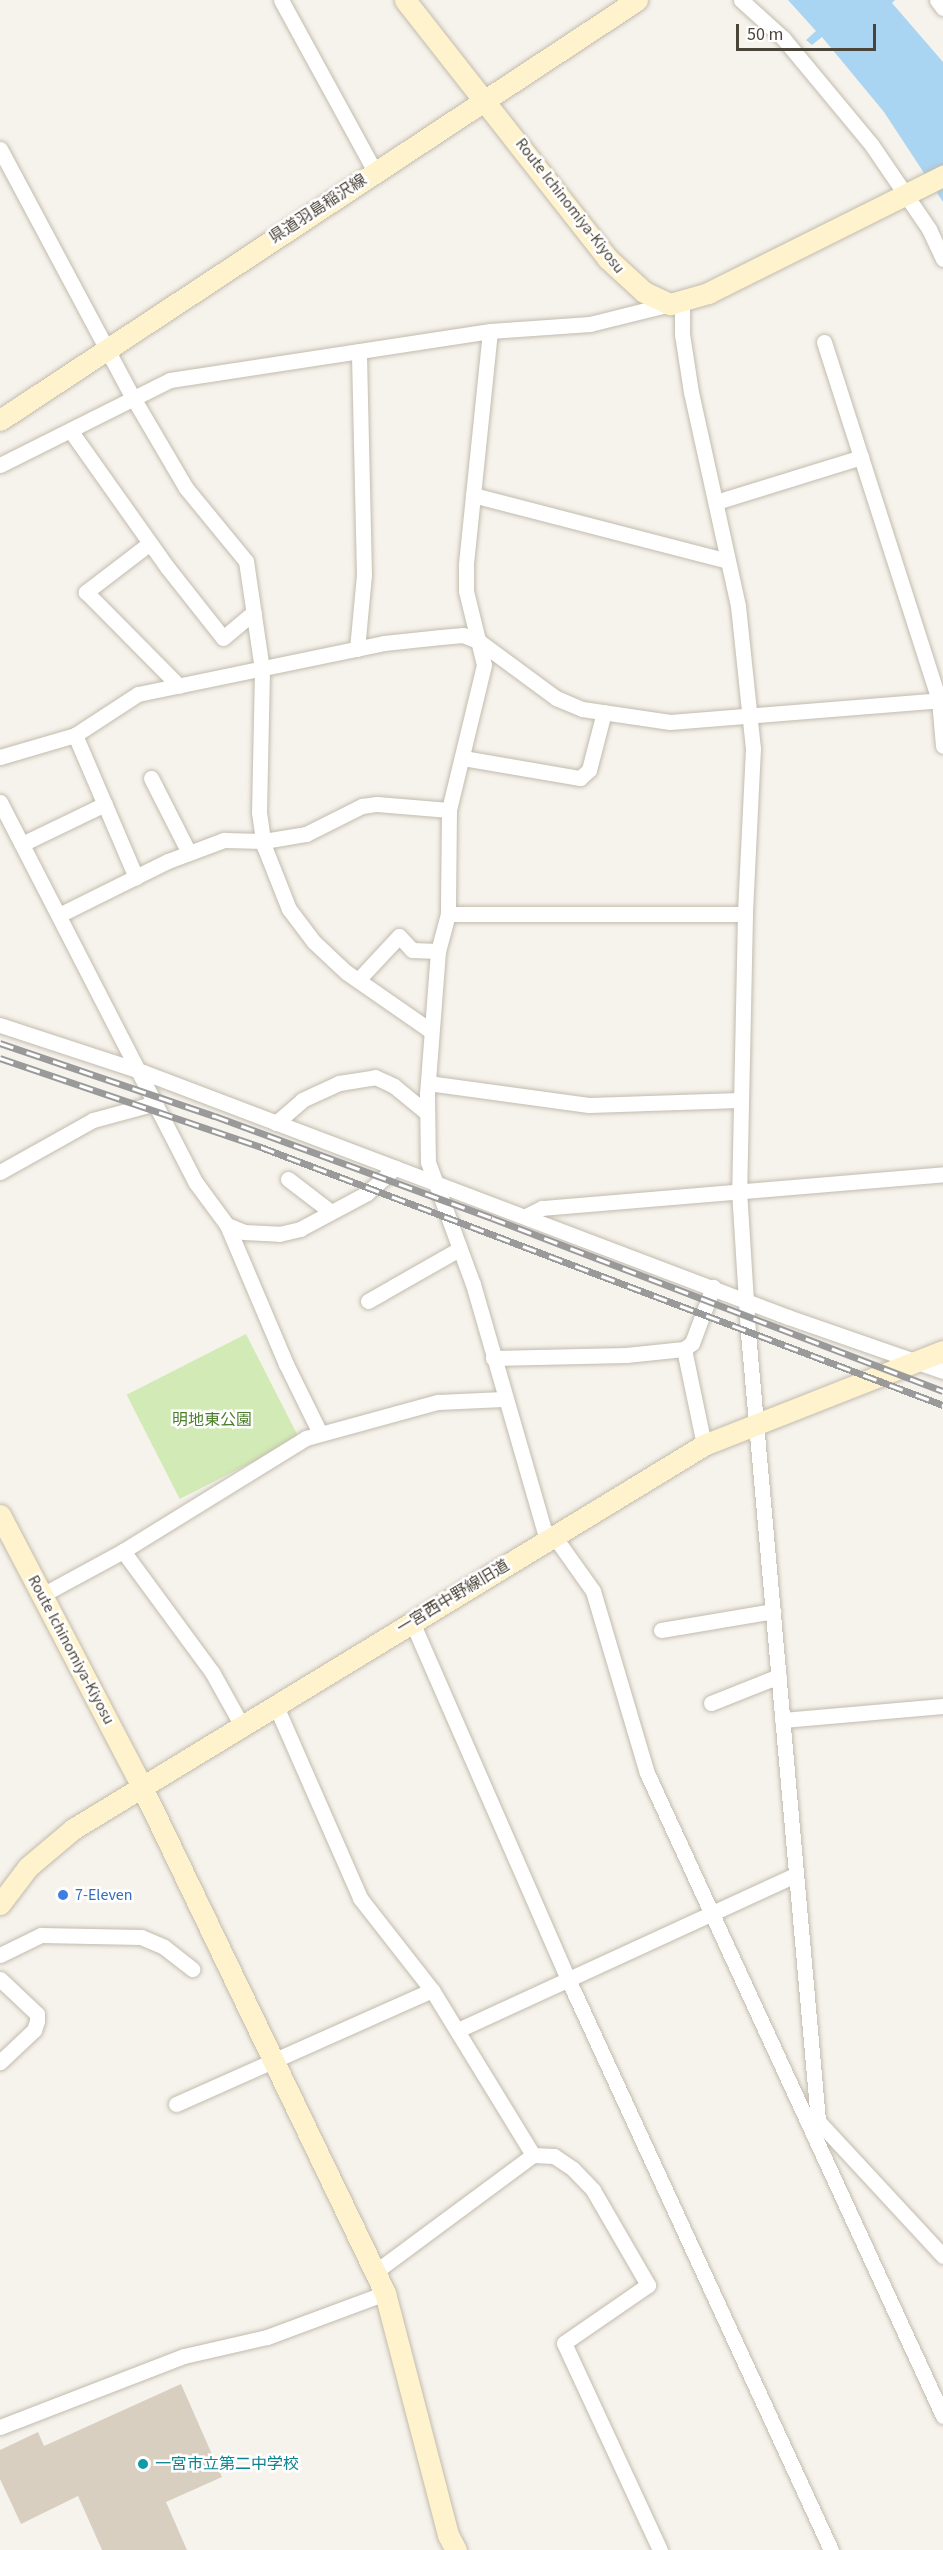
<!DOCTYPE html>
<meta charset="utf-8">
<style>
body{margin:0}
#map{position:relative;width:943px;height:2550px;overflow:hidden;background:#f6f3ec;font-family:"Source Sans 3","Noto Sans JP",sans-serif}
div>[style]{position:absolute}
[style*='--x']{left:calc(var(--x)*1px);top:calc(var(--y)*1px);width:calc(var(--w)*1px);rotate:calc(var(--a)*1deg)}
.green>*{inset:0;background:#d2eab5;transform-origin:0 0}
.water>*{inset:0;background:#a9d4f2}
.building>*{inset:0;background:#d8cfc1}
.roads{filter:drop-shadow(0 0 2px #c2bbae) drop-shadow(0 0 2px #c2bbae)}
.street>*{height:15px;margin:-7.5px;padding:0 7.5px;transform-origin:7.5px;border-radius:7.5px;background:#fff}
.secondary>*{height:21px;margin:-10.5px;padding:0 10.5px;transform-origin:10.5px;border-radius:10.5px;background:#fff3cd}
.rail>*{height:7px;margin-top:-3.5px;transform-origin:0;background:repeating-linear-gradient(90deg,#fff 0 14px,#9a9a9a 0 28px);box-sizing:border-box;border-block:2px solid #9a9a9a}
.dots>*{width:16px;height:16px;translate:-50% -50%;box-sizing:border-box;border:3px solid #fff;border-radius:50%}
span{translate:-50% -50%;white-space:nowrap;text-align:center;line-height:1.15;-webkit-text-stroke:5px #fff;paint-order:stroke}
.street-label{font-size:16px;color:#4b4439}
.park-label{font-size:16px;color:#4a7f2a}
.shop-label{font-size:16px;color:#366cbe}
.left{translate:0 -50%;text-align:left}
.culture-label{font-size:16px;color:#0d838f}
.scale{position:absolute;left:736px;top:24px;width:140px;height:27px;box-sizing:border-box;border:3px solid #4b4439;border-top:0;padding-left:8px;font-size:18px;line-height:21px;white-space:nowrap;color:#4b4439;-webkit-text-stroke:4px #fff;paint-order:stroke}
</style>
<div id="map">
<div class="green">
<i style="left:246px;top:1334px;width:117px;height:134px;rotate:63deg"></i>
</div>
<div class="water">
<i style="clip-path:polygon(788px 0,895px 0,892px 3px,943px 62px,943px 202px,884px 112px,822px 37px,812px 45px,806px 40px,816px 31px)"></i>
</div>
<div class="building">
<i style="clip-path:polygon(181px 2384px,222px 2477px,166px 2502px,187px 2550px,102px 2550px,78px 2496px,21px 2524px,0 2479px,0 2450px,38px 2432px,44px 2446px)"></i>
</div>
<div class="roads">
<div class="street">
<i style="--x:281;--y:0;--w:196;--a:61.3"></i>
<i style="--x:741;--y:0;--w:57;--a:42.1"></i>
<i style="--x:783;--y:38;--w:138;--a:50.3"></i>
<i style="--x:871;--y:144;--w:103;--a:55.7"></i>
<i style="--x:929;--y:229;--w:33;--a:65"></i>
<i style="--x:937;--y:0;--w:10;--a:53"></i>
<i style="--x:0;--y:149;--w:280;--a:61.9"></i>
<i style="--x:132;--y:396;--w:107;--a:59.6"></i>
<i style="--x:186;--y:488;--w:94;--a:50.6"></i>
<i style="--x:246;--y:561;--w:110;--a:81.6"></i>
<i style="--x:262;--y:670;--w:142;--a:91.2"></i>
<i style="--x:259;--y:812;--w:34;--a:82"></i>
<i style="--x:264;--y:846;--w:68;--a:68.4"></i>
<i style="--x:289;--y:909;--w:41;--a:52.9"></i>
<i style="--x:314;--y:942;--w:44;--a:43.2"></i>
<i style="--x:346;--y:972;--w:103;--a:34.8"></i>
<i style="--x:682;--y:300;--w:34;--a:90"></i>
<i style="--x:682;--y:334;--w:59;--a:81.2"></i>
<i style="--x:691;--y:392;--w:219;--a:77.6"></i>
<i style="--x:738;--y:606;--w:143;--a:84"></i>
<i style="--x:753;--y:748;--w:166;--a:92.8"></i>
<i style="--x:745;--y:914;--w:276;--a:91.2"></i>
<i style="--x:739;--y:1190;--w:143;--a:86.4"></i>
<i style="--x:748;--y:1333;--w:791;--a:84.92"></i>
<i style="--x:818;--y:2121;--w:184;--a:47.2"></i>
<i style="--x:490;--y:331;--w:235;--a:95.9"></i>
<i style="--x:466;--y:565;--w:26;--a:90"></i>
<i style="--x:466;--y:591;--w:76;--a:76.3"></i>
<i style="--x:484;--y:665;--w:149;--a:103.6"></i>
<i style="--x:449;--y:810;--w:104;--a:90.6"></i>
<i style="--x:448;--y:914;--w:38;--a:105"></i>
<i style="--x:438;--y:951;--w:143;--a:94.4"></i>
<i style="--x:427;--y:1094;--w:68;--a:89.2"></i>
<i style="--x:428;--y:1162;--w:130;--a:69.8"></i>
<i style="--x:473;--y:1284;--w:266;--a:73.9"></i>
<i style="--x:824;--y:342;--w:376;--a:72.2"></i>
<i style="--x:939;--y:700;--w:46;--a:85"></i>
<i style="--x:70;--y:430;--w:168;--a:54.7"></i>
<i style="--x:167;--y:567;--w:90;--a:51.7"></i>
<i style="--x:223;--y:638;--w:40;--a:-40"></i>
<i style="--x:0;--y:465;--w:190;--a:-26.6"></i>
<i style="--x:170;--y:380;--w:324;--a:-8.7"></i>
<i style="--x:490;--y:331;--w:100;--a:-4"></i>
<i style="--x:590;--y:324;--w:82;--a:-14"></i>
<i style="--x:473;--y:495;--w:263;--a:14.5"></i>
<i style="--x:716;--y:502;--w:152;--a:-17.2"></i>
<i style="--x:150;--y:543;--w:81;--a:142.6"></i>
<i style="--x:86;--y:592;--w:132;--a:45.3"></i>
<i style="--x:357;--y:649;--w:74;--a:-84.6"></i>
<i style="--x:364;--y:575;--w:224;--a:-91.3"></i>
<i style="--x:75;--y:735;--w:155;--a:66.8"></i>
<i style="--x:0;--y:757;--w:78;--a:-16.3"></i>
<i style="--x:75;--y:735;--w:75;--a:-33.1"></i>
<i style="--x:138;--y:694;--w:251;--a:-11.7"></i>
<i style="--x:384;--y:643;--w:57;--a:-6"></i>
<i style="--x:441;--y:637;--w:22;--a:-5"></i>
<i style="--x:463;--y:635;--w:18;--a:22"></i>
<i style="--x:480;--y:642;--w:94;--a:36.4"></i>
<i style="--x:556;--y:698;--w:28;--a:23"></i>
<i style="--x:582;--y:709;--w:89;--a:8.4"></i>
<i style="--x:670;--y:722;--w:274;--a:-4.6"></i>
<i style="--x:463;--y:758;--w:119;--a:9.7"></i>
<i style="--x:580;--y:778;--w:12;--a:-42"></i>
<i style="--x:589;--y:770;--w:60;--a:-75.5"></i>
<i style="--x:151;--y:778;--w:84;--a:63.1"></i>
<i style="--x:0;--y:802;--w:428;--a:62.8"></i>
<i style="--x:196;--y:1183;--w:52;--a:53.6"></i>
<i style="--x:227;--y:1225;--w:18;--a:22"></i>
<i style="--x:244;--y:1232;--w:35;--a:3"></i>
<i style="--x:279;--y:1234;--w:22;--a:-13"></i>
<i style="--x:300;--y:1229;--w:76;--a:-28.2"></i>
<i style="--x:367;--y:1193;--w:38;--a:-42"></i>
<i style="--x:22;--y:844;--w:92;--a:-25.7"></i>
<i style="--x:448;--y:914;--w:297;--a:0"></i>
<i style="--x:59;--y:915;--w:122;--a:-26.4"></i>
<i style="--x:168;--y:861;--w:60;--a:-20.6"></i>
<i style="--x:224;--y:840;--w:40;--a:1.4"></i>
<i style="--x:264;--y:841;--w:43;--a:-9.5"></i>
<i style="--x:306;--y:834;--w:63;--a:-26.6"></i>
<i style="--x:362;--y:806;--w:15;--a:-8"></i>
<i style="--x:377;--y:804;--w:72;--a:4.8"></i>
<i style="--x:358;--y:980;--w:60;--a:-47"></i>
<i style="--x:399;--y:936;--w:19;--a:47"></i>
<i style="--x:412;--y:950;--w:26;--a:2"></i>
<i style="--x:0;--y:1025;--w:151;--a:18.2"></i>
<i style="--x:143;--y:1072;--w:690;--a:20.8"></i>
<i style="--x:788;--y:1317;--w:164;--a:19.2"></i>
<i style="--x:428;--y:1083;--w:162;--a:7.8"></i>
<i style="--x:589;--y:1105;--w:151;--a:-1.9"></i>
<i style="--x:276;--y:1123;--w:35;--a:-41"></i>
<i style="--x:302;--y:1100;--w:41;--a:-24.7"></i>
<i style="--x:339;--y:1083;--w:36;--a:-9"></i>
<i style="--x:375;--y:1077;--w:21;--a:25"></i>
<i style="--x:394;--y:1086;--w:43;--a:39.3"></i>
<i style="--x:0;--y:1172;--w:107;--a:-29.2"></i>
<i style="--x:93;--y:1120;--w:65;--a:-15.1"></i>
<i style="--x:288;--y:1179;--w:54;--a:37.5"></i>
<i style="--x:526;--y:1216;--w:18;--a:-27"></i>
<i style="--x:542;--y:1208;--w:402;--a:-4.8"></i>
<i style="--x:227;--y:1225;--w:151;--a:67"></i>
<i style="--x:286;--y:1364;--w:77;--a:63.8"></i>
<i style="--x:368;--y:1301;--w:105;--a:-29.7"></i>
<i style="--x:493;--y:1358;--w:133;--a:-1.3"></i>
<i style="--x:626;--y:1355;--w:58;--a:-5.9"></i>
<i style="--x:704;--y:1445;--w:98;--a:-101.8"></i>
<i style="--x:684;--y:1349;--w:10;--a:-37"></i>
<i style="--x:692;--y:1343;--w:60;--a:-69.4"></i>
<i style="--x:554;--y:1536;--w:67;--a:54.7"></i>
<i style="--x:593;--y:1591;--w:190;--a:73.5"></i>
<i style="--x:647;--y:1773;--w:708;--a:65.28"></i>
<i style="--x:123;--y:1551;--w:150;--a:53.7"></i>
<i style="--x:212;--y:1672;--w:60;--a:60.9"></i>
<i style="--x:42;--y:1595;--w:92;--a:-28.5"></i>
<i style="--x:123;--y:1551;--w:215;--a:-31.7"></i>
<i style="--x:306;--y:1438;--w:137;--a:-15.3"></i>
<i style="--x:438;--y:1402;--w:65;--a:-2.6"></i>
<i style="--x:412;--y:1622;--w:387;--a:66.4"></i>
<i style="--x:567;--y:1977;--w:631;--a:65.26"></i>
<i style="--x:661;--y:1630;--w:114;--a:-9.6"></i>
<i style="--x:711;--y:1703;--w:73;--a:-21.7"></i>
<i style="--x:275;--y:1704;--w:212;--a:66.3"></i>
<i style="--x:360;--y:1898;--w:117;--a:52"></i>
<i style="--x:432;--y:1990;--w:193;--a:58.5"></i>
<i style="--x:782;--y:1720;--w:162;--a:-5"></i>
<i style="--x:0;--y:1955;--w:46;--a:-26"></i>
<i style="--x:41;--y:1935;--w:100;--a:1.1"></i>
<i style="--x:141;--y:1937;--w:25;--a:23"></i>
<i style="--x:164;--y:1947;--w:36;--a:38"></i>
<i style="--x:0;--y:1979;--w:51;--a:43.4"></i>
<i style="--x:37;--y:2014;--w:7;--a:90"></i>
<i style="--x:37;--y:2021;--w:9;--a:108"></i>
<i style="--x:34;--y:2030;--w:47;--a:136.7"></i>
<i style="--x:458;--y:2030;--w:371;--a:-24.7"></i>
<i style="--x:176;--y:2104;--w:280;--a:-24"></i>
<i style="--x:375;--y:2272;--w:197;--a:-36.5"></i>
<i style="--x:533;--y:2155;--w:21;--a:3"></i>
<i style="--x:554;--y:2156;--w:23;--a:34"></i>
<i style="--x:573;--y:2169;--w:29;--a:46"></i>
<i style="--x:593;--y:2190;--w:110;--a:59.9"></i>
<i style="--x:648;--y:2285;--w:102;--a:145.4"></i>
<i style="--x:564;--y:2343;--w:228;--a:65.1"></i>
<i style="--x:0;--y:2427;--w:197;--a:-21.1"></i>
<i style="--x:184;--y:2356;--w:85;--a:-12.9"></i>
<i style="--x:267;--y:2337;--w:126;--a:-20.4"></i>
</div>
<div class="secondary">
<i style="--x:405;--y:0;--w:328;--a:51.9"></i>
<i style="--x:607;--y:258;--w:50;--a:42.6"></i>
<i style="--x:644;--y:292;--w:29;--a:25"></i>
<i style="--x:670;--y:304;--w:40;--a:-16"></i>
<i style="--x:708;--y:293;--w:263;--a:-26.5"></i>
<i style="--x:0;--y:420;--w:763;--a:-33.4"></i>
<i style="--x:0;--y:1515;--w:305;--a:62.4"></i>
<i style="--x:141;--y:1785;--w:564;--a:64.34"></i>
<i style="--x:385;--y:2293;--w:250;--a:75.4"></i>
<i style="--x:448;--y:2535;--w:17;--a:62"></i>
<i style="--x:0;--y:1904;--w:46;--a:-52.9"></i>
<i style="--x:28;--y:1867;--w:59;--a:-40.2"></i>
<i style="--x:73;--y:1829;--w:739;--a:-31.32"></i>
<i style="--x:704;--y:1445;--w:257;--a:-21.5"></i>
</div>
</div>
<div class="rail">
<i style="--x:0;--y:1043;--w:227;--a:18.8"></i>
<i style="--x:215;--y:1116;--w:295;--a:20.2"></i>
<i style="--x:492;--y:1218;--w:483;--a:21"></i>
<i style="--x:0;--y:1058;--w:276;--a:18.8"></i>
<i style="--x:261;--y:1147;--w:729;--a:20.72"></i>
</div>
<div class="dots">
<i style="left:63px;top:1895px;background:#3f7fe0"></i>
<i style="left:143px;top:2464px;background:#0f9aa8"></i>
</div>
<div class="street-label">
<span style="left:570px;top:206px;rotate:52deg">Route Ichinomiya-Kiyosu</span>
<span style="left:318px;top:209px;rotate:-33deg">県道羽島稲沢線</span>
<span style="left:453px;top:1597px;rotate:-31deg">一宮西中野線旧道</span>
<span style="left:71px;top:1650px;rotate:62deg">Route Ichinomiya-Kiyosu</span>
</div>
<div class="park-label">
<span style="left:212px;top:1420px">明地東公園</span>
</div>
<div class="shop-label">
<span class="left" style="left:75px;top:1895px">7-Eleven</span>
</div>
<div class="culture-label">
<span class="left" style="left:155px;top:2464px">一宮市立第二中学校</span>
</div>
<div class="scale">50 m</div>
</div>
